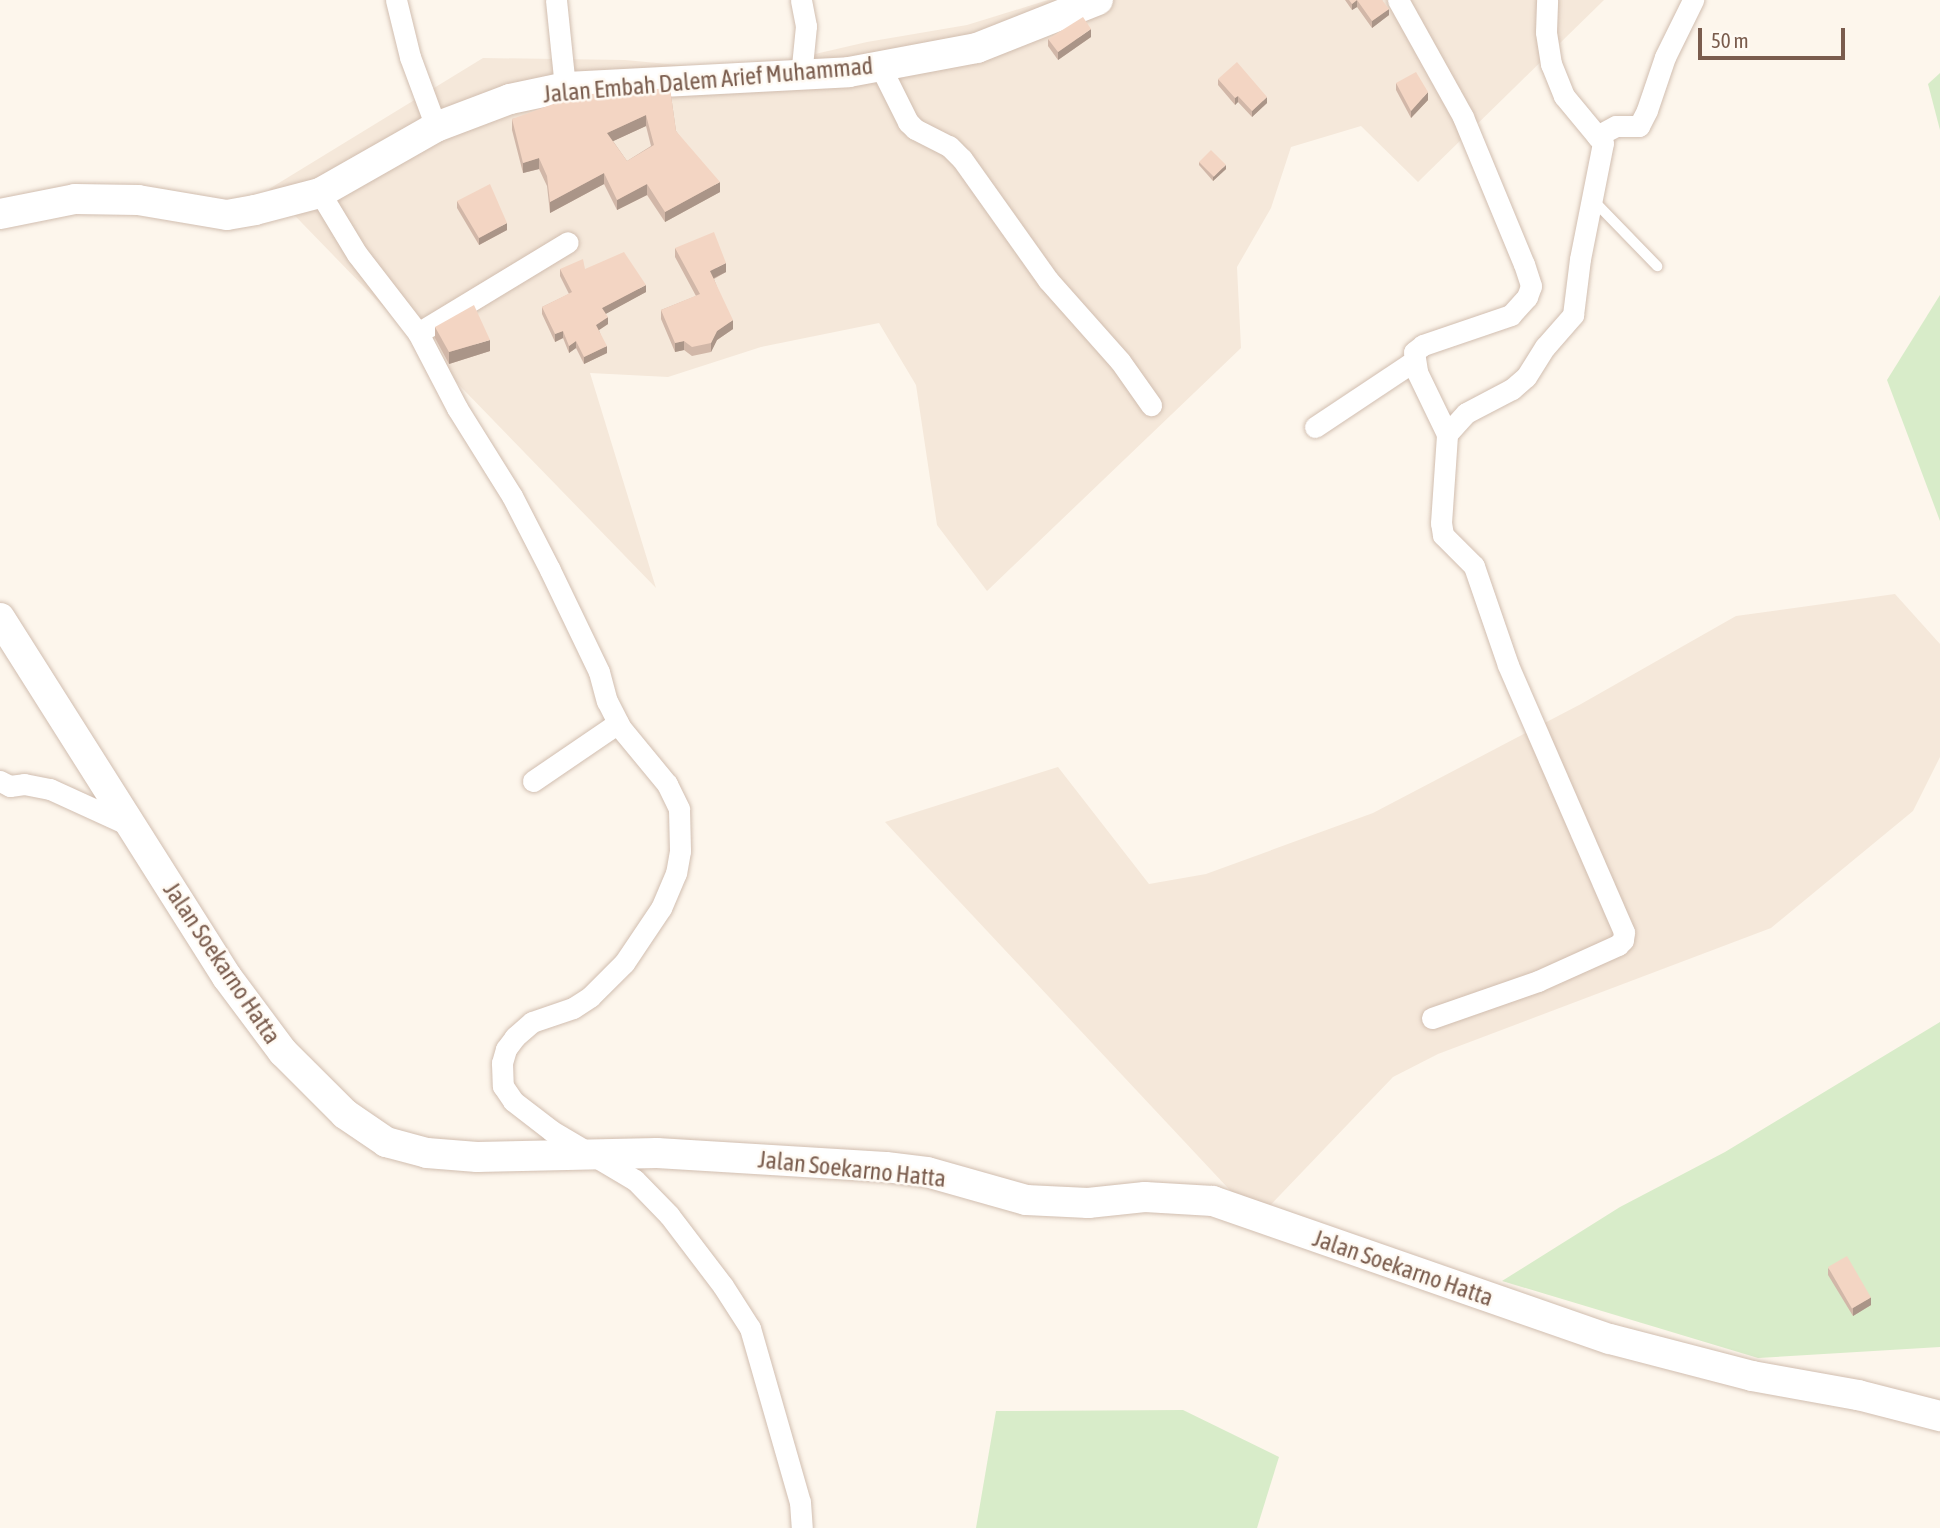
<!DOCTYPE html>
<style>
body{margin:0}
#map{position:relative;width:1940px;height:1528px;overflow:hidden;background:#fdf6ec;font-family:"Asap Condensed",sans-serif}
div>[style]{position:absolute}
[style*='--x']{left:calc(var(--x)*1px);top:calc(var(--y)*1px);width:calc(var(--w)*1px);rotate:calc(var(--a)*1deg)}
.residential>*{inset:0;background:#f5e8da}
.green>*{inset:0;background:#d8ecc9}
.roads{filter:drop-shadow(0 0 2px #d1beb0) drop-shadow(0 0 2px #d1beb0)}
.lane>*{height:10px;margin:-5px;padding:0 5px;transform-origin:5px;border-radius:5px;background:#fff}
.street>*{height:21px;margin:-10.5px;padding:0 10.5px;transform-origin:10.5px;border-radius:10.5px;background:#fff}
.secondary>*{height:30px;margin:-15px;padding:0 15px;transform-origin:15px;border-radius:15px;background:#fff}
.wall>*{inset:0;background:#d1b7a8}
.shaded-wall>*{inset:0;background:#aa9588}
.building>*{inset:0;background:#f3d5c3;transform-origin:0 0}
span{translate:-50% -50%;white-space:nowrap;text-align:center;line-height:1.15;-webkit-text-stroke:5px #fffaf3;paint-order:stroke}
.street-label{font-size:24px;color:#7a5c4d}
.scale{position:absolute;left:1698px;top:28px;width:147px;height:32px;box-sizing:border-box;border:4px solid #7a5c4d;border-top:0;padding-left:9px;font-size:21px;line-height:24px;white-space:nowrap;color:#7a5c4d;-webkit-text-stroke:5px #fffaf3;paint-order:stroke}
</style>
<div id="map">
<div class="residential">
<i style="clip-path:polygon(1048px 0,1604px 0,1418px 182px,1361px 126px,1291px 147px,1271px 208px,1237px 267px,1241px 348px,987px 591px,937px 525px,916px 385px,879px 323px,761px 347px,668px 377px,590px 373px,656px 588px,269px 189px,483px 58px,625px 60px,741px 71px,867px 42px,967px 25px)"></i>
<i style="clip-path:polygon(1895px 594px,1940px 644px,1940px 757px,1913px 811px,1771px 928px,1438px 1054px,1393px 1077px,1257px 1219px,885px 822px,1058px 767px,1149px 884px,1206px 874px,1373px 813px,1581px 704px,1736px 616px)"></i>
</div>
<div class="green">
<i style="clip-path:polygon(1940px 73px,1940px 130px,1928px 84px)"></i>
<i style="clip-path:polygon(1940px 295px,1940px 521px,1887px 380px)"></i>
<i style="clip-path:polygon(1940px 1022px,1940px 1347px,1758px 1358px,1502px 1281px,1620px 1207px,1725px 1152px)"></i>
<i style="clip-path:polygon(1183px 1410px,1279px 1457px,1257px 1528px,976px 1528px,996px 1411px)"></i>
</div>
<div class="roads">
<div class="lane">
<i style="--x:1594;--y:201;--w:91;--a:45.9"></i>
</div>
<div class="street">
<i style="--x:396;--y:0;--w:59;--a:76.2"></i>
<i style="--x:410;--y:57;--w:75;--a:69.6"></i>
<i style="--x:556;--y:0;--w:87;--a:84.1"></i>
<i style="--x:1398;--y:0;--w:134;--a:60.9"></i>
<i style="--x:1463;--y:117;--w:159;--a:67.5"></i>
<i style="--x:1524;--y:264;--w:23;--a:72"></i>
<i style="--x:1531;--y:286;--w:12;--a:110"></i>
<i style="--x:1527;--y:297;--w:24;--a:132"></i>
<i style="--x:1511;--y:315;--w:93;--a:161.2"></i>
<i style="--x:1423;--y:345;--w:11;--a:142"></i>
<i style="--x:1414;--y:352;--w:20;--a:81"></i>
<i style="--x:1417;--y:372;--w:69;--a:64.2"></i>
<i style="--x:880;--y:66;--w:63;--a:63.4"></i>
<i style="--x:908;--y:122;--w:10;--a:45"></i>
<i style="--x:915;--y:129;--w:38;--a:27"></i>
<i style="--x:949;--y:146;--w:18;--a:45"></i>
<i style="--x:962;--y:159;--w:148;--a:54.6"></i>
<i style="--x:1048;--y:280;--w:108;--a:48.4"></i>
<i style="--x:1120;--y:361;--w:54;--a:54.8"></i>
<i style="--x:801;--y:76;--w:50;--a:-84.3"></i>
<i style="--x:806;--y:26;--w:26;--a:-101"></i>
<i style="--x:1597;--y:136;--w:21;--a:-28"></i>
<i style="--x:1616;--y:126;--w:23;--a:0"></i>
<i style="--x:1639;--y:126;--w:18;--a:-63"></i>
<i style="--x:1647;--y:110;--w:56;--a:-71.2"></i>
<i style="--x:1665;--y:57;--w:64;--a:-63.8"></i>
<i style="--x:320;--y:193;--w:71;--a:58.8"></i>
<i style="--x:357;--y:254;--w:100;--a:52.3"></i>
<i style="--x:418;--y:333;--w:85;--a:62.5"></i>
<i style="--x:457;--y:408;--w:104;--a:58"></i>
<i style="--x:512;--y:496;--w:83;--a:62.8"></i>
<i style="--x:550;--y:570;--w:113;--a:64.3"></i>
<i style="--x:599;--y:672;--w:30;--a:75"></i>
<i style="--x:607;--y:701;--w:29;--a:63"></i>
<i style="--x:620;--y:727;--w:74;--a:50.5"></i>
<i style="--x:667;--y:784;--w:28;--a:64"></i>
<i style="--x:679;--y:809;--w:42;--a:88.6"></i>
<i style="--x:680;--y:851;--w:22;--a:100"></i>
<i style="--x:676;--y:873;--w:38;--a:113"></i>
<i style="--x:661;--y:908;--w:66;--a:123.9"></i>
<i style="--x:624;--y:963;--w:48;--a:135"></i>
<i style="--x:590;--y:997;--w:20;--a:147"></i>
<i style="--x:573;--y:1008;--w:43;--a:161.1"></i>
<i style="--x:532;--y:1022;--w:23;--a:139"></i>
<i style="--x:515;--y:1037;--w:15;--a:127"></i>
<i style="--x:506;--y:1049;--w:15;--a:106"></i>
<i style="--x:502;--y:1063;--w:23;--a:88"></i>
<i style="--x:503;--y:1086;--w:18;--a:56"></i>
<i style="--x:513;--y:1101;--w:49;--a:37.6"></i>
<i style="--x:552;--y:1131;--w:96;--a:30.6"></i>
<i style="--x:635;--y:1180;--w:49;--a:45.8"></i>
<i style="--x:669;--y:1215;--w:89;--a:52.7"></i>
<i style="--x:723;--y:1286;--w:50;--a:57.3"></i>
<i style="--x:750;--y:1328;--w:181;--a:74"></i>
<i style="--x:800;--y:1502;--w:26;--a:86"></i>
<i style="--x:418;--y:333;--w:175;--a:-31.2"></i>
<i style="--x:1315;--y:427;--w:119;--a:-33.7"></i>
<i style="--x:0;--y:781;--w:11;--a:27"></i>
<i style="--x:10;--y:786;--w:14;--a:-8"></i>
<i style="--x:24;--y:784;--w:26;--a:11"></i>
<i style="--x:50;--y:789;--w:89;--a:24.6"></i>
<i style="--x:533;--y:781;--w:103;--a:-34.3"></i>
<i style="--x:1432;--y:1018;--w:112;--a:-19.2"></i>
<i style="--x:1538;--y:981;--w:88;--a:-24.2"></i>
<i style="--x:1618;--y:945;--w:7;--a:-45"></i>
<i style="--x:1623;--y:940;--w:8;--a:-83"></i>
<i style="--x:1624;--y:932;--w:291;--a:-113.5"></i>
<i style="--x:1508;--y:665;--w:105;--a:-109"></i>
<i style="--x:1474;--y:566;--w:44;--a:-135"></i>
<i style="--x:1443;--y:535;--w:12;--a:-99"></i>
<i style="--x:1441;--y:523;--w:89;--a:-86.1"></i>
<i style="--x:1447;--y:434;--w:28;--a:-48"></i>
<i style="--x:1466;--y:413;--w:52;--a:-27.6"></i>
<i style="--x:1512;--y:389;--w:18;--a:-41"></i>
<i style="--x:1526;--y:377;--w:36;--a:-58"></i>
<i style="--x:1545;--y:347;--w:43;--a:-48.8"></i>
<i style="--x:1573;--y:315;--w:56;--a:-82.9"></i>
<i style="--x:1580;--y:259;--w:118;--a:-78.8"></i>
<i style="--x:1603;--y:143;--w:61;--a:-129.7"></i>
<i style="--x:1564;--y:96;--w:35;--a:-112"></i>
<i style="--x:1551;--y:64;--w:32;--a:-99"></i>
<i style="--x:1546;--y:32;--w:32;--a:-88"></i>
</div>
<div class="secondary">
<i style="--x:0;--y:214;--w:76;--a:-11.3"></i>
<i style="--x:75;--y:199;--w:63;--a:0.9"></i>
<i style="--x:138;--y:200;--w:90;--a:9.6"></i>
<i style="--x:227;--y:215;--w:28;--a:-10"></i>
<i style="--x:255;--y:210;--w:67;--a:-14.7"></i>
<i style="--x:320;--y:193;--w:133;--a:-29.6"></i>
<i style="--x:436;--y:127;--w:79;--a:-20.7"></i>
<i style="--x:510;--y:99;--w:58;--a:-11.9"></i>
<i style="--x:567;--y:87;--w:282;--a:-3"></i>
<i style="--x:849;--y:72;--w:130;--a:-10.6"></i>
<i style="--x:977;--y:48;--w:130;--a:-21.6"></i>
<i style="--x:0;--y:618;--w:425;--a:57.7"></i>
<i style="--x:227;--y:977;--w:94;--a:53.3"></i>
<i style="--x:283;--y:1052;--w:88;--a:45"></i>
<i style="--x:345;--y:1114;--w:50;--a:34.3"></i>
<i style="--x:386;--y:1142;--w:42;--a:15"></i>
<i style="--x:427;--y:1153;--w:50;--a:4.6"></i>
<i style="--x:477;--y:1157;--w:180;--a:-1.3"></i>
<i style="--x:657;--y:1153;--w:229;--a:3.5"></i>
<i style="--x:886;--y:1167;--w:41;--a:7"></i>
<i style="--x:927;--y:1172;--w:103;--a:15.8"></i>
<i style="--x:1026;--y:1200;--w:62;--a:2.8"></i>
<i style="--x:1088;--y:1203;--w:57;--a:-6"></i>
<i style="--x:1145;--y:1197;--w:68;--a:3.4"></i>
<i style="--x:1213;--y:1201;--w:420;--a:19.2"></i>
<i style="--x:1610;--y:1339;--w:147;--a:14.6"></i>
<i style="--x:1752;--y:1376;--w:108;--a:10.2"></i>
<i style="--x:1858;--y:1395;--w:85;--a:14.4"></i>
</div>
</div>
<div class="wall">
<i style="clip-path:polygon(1345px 0,1382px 0,1389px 15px,1372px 28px,1357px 7px,1352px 10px)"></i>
<i style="clip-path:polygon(1091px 37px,1058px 60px,1048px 46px,1048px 39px)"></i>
<i style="clip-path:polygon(1218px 79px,1267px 103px,1252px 117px,1238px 102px,1235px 105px,1218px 85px)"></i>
<i style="clip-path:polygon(1396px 83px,1428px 100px,1411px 118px,1396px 90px)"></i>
<i style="clip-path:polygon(evenodd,670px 88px,676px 131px,720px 192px,665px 222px,647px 195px,617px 210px,604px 184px,550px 213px,547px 186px,539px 169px,523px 173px,512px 130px,512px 119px,670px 88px,646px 126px,651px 146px,627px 161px,613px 141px,646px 126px)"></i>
<i style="clip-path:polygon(1199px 162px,1226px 169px,1213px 181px,1199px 165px)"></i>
<i style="clip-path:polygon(457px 201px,507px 230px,479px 245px,457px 208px)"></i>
<i style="clip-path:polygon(675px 248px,726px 272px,714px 279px,733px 329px,717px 340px,711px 352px,692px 356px,684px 350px,675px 352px,661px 319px,661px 310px,696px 296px,675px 257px)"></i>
<i style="clip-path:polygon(560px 269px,585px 269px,646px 292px,605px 314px,608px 324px,599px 330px,607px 353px,584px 364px,576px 348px,569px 353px,563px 338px,555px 342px,542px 314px,542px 307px,569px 294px,560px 276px)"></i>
<i style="clip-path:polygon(435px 327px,490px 351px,449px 364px,435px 338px)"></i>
<i style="clip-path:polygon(1828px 1268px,1871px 1305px,1853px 1316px,1828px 1275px)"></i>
</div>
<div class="shaded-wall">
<i style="clip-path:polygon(1357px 0,1357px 7px,1352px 10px,1352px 4px)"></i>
<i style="clip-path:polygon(1389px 9px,1389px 15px,1372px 28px,1372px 21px)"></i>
<i style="clip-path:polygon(1091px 29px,1091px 37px,1058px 60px,1058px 52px)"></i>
<i style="clip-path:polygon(1428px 92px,1428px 100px,1411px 118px,1411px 111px)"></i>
<i style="clip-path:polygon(1238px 96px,1238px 102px,1235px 105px,1235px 98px)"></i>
<i style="clip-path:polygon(1267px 97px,1267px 103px,1252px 117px,1252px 111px)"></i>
<i style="clip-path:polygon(646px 115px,646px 126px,607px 144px,607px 133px)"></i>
<i style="clip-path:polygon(539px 158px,539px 169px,523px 173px,523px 163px)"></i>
<i style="clip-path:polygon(1226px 165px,1226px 169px,1213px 181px,1213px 177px)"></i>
<i style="clip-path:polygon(604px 173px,604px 184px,550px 213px,550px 202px)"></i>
<i style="clip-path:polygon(720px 182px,720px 192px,665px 222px,665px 212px)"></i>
<i style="clip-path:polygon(647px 184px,647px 195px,617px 210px,617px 200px)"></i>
<i style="clip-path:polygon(507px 223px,507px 230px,479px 245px,479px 238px)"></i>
<i style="clip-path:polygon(726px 263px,726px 272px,710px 280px,710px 271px)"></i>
<i style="clip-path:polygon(646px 285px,646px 292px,602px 316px,602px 308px)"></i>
<i style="clip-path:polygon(608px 317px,608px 324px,596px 332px,596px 325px)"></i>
<i style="clip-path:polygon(733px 320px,733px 329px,717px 340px,711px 352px,711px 343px,717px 331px)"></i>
<i style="clip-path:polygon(563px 331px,563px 338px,555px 342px,555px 334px)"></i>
<i style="clip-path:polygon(490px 340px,490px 351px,449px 364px,449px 352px)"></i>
<i style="clip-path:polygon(576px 341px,576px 348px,569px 353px,569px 346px)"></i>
<i style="clip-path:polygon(684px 341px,684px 350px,675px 352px,675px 343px)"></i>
<i style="clip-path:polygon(607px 346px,607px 353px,584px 364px,584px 357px)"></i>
<i style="clip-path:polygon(1871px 1297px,1871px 1305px,1853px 1316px,1853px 1308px)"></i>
</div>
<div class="building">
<i style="clip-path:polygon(1349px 0,1382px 0,1389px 9px,1372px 21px,1357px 0,1352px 4px)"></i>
<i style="clip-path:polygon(1083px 17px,1091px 29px,1058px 52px,1048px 39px)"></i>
<i style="clip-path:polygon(1237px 62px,1267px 97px,1252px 111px,1238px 96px,1235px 98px,1218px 79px)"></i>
<i style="clip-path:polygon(1416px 72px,1428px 92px,1411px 111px,1396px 83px)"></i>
<i style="clip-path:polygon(evenodd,670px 88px,676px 131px,720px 182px,665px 212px,647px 184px,617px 200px,604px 173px,550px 202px,547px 176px,539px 158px,523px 163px,512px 119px,578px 95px,670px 88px,646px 115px,654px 145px,627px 161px,607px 133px,646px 115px)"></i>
<i style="left:1211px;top:150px;width:21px;height:17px;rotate:45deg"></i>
<i style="clip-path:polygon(490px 184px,507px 223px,479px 238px,457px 201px)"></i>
<i style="clip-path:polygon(714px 232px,726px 263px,710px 271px,733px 320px,717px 331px,711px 343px,692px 347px,684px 341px,675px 343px,661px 310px,700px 294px,675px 248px)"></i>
<i style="clip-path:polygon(624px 252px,646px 285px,602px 308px,608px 317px,596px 325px,607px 346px,584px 357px,576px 341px,569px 346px,563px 331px,555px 334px,542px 307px,572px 292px,560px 269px,583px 259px,585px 269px)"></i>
<i style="clip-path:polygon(474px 305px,490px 340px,449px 352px,435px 327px)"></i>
<i style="left:1847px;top:1256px;width:48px;height:22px;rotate:60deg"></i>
</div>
<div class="street-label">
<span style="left:708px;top:80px;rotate:-5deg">Jalan Embah Dalem Arief Muhammad</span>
<span style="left:222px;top:963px;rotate:56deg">Jalan Soekarno Hatta</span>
<span style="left:852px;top:1169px;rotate:6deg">Jalan Soekarno Hatta</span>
<span style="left:1403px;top:1268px;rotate:19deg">Jalan Soekarno Hatta</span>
</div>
<div class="scale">50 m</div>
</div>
